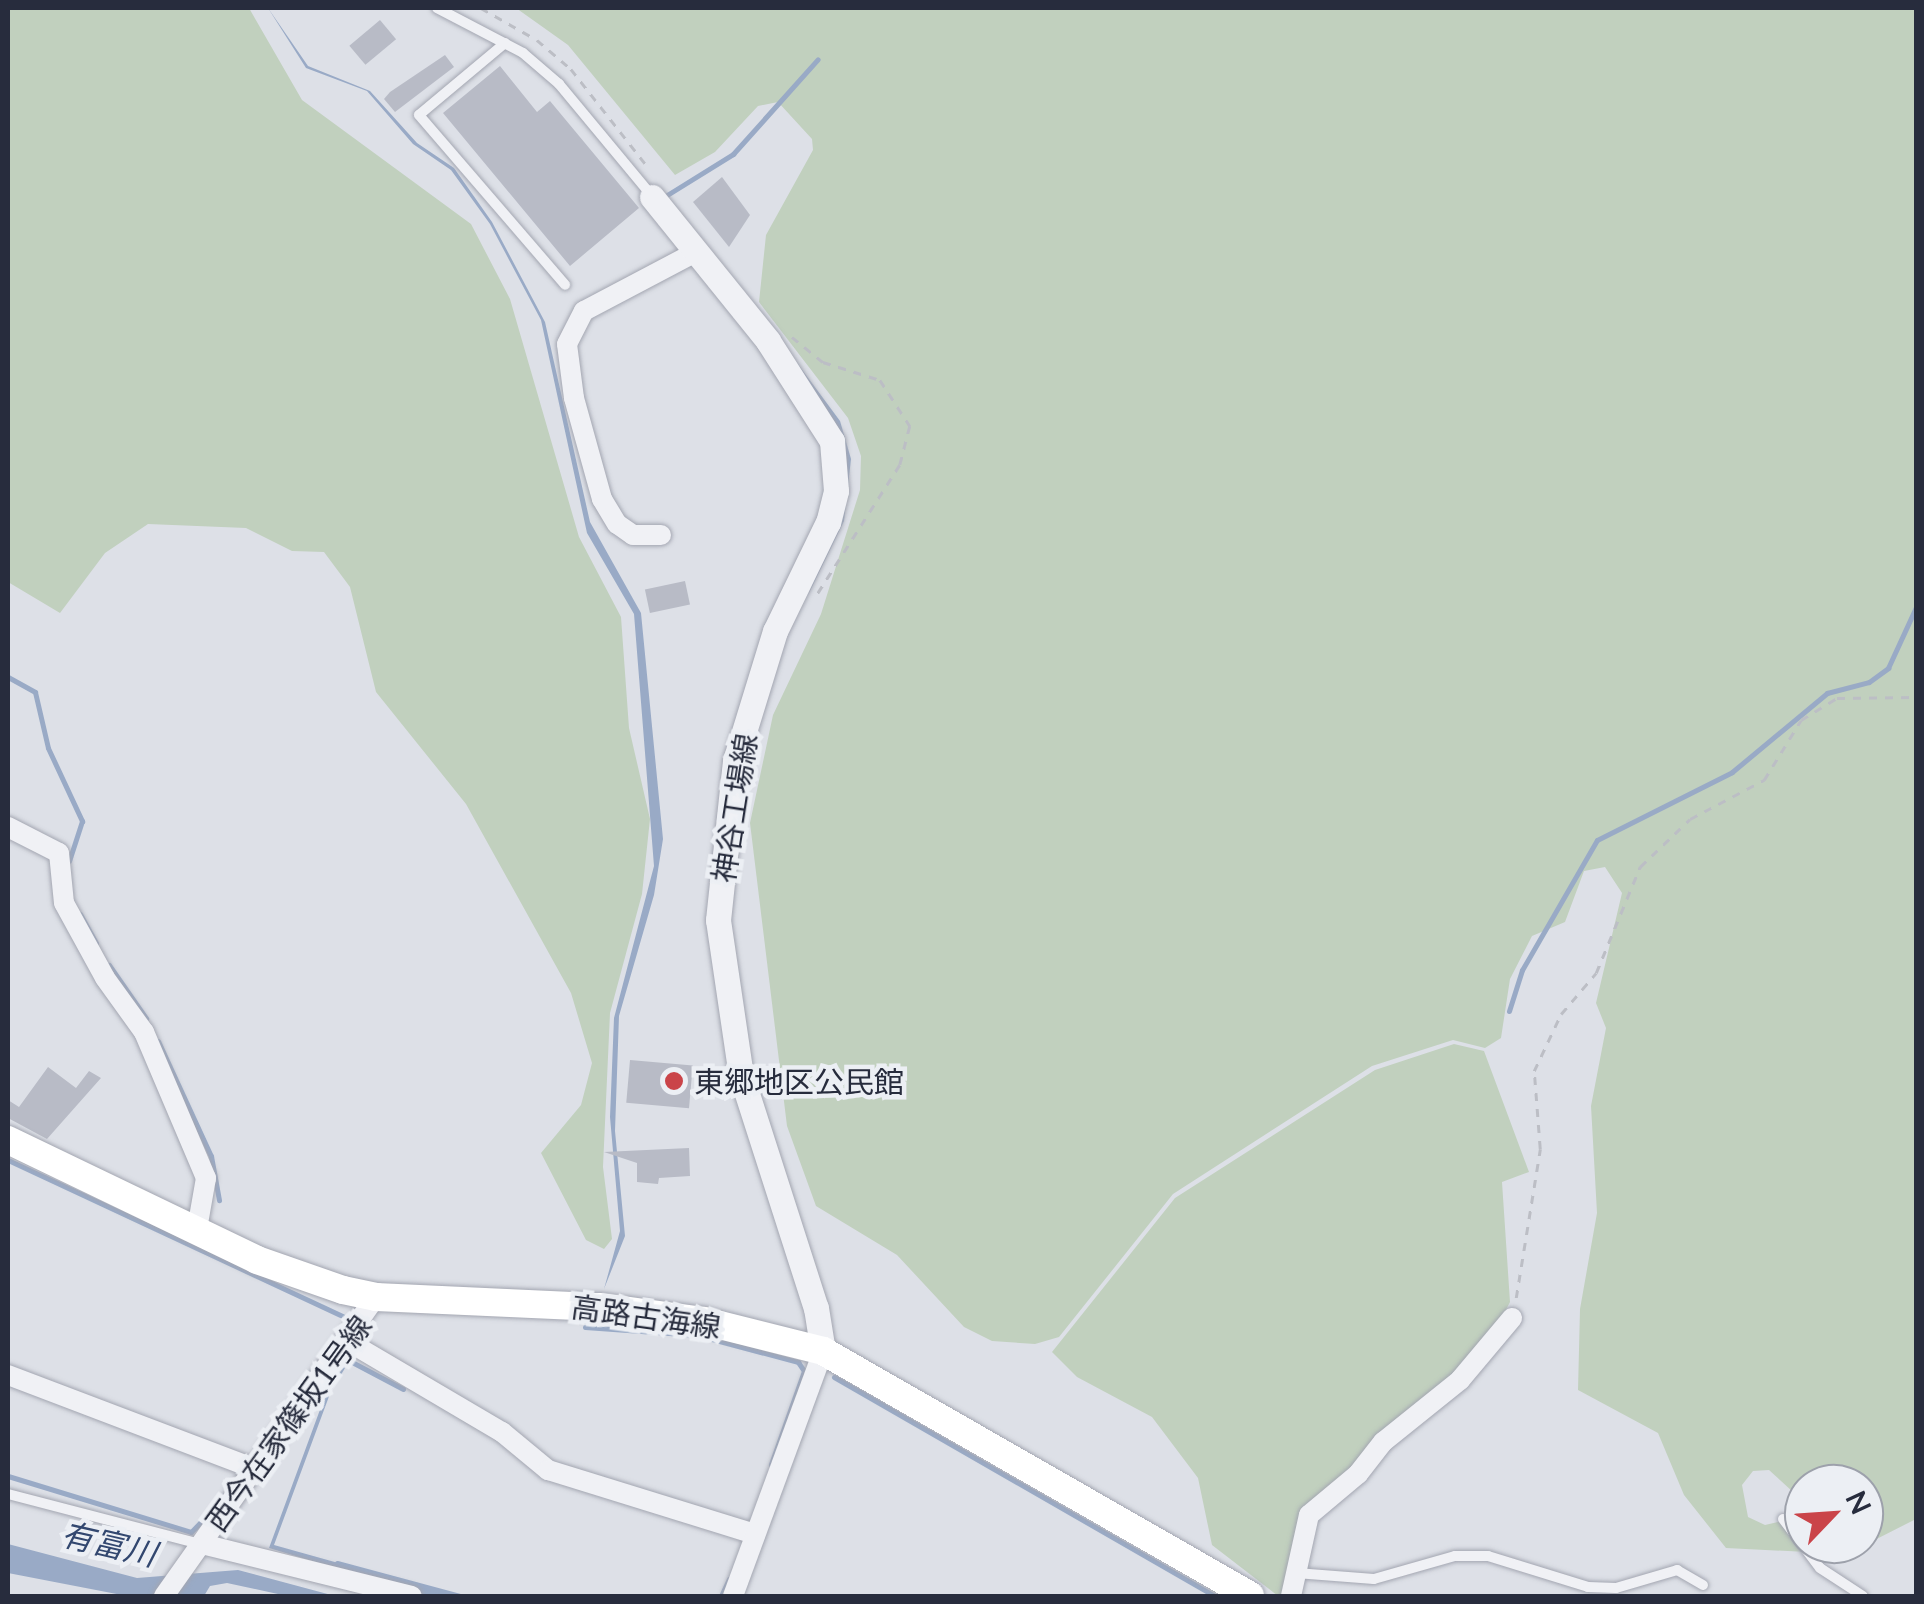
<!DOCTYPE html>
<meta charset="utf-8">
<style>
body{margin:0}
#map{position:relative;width:1924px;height:1604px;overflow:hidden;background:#dde0e7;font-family:Lato,"Noto Sans JP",sans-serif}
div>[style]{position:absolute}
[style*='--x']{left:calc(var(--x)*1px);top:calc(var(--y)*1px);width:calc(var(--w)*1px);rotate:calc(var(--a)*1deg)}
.green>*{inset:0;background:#c1d0be}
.water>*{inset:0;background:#99aac6}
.stream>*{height:5px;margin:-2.5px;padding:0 2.5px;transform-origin:2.5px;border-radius:2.5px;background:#99aac6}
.building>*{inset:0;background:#b8bbc6;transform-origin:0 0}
.path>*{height:2.5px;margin-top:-1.25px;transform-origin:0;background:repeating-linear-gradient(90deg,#bcbec5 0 8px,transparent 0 16px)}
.roads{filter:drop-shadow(0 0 2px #a3a6b1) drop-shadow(0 0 2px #a3a6b1)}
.service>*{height:10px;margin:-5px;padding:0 5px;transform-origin:5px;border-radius:5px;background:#f0f1f5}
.minor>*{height:20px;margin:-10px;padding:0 10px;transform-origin:10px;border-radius:10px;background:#f0f1f5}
.tertiary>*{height:25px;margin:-12.5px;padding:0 12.5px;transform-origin:12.5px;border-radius:12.5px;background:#f0f1f5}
.secondary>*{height:28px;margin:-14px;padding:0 14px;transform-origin:14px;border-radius:14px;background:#fff}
.dots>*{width:28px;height:28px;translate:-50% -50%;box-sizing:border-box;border:5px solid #eceff4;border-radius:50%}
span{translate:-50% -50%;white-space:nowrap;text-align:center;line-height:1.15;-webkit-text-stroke:9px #eceff4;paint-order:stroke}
.street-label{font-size:30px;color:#272c3d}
.poi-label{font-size:30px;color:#272c3d}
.left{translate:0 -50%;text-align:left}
.water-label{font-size:32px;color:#32476f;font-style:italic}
.frame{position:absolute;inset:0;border:10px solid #272c3d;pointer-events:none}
.north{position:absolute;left:1784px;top:1464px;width:100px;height:100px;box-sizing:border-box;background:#eceff4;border:2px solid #9da1ab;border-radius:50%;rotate:65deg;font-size:28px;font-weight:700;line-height:40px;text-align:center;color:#272c3d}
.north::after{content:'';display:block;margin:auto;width:35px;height:45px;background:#ca4449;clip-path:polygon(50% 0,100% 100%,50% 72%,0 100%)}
</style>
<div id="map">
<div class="green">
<i style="clip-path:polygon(8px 8px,249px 8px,302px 100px,471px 224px,510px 299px,579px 537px,621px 617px,629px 728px,650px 819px,642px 894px,610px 1013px,603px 1167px,612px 1239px,604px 1249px,586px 1240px,541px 1153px,581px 1105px,592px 1063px,571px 993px,466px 804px,376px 692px,350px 587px,324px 552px,292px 551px,246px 528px,148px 524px,105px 553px,60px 613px,8px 582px)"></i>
<i style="clip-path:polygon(evenodd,516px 8px,1916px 8px,1916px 1519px,1847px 1554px,1726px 1548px,1684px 1495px,1658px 1433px,1578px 1390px,1580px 1309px,1597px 1213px,1591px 1106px,1606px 1028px,1596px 1003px,1622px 893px,1605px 867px,1584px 871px,1565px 922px,1532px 936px,1510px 979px,1501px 1038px,1485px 1048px,1453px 1040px,1372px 1066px,1173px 1194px,1059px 1337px,1035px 1344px,992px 1341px,964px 1327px,897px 1255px,816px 1206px,787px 1126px,750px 823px,773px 715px,821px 614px,860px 490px,861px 456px,848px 418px,759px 302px,766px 235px,813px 150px,812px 139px,778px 102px,758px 106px,715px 152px,675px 175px,568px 45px,516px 8px,1769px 1470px,1804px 1502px,1804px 1484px,1864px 1484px,1864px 1544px,1804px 1544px,1804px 1516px,1765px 1525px,1748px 1517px,1742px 1485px,1753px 1471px,1769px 1470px)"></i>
<i style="clip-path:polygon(1454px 1044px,1484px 1051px,1529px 1172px,1502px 1182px,1510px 1302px,1488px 1344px,1354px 1471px,1303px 1510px,1284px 1596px,1278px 1596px,1212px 1545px,1198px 1478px,1152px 1417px,1077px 1377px,1052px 1352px,1175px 1198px,1375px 1070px)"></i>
</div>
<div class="water">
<i style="clip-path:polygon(268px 8px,308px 66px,370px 91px,417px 143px,454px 168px,492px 222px,545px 322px,590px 522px,641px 613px,663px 839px,654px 895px,619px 1016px,615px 1131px,625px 1236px,604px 1289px,620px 1231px,610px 1117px,614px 1018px,654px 866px,634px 614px,587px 533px,541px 320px,490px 224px,451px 170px,413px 144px,367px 91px,306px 68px)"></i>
<i style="clip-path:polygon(763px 317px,840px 421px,851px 459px,844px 521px,808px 595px,847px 492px,846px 457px,835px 422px)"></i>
<i style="clip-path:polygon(353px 1355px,331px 1391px,274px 1545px,456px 1596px,429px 1596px,269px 1548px,328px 1388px)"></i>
<i style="clip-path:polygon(8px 1544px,137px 1578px,238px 1570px,335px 1596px,287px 1596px,227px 1583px,210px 1586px,204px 1596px,127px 1596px,8px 1573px)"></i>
</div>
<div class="stream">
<i style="--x:667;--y:195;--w:78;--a:-31.8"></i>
<i style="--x:733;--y:154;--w:127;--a:-48.2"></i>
<i style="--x:8;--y:677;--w:31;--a:29"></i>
<i style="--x:35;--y:692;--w:57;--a:76.9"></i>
<i style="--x:48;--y:748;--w:81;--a:65"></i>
<i style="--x:82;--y:821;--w:42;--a:108"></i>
<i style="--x:80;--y:914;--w:33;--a:61"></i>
<i style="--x:109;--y:965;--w:65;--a:55.1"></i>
<i style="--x:1509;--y:1011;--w:43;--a:-72.4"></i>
<i style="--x:1522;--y:970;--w:150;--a:-60"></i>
<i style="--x:1597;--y:840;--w:151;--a:-26.7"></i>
<i style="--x:1732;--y:772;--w:124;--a:-39.7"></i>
<i style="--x:1827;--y:693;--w:43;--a:-14.7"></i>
<i style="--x:1869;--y:682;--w:24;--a:-36"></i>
<i style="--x:1888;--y:668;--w:67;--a:-65.3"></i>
<i style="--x:158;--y:1041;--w:127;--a:65.3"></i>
<i style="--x:211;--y:1156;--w:45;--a:79.7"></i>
<i style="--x:8;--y:1160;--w:376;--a:25"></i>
<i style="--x:585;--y:1327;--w:112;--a:4.1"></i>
<i style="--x:697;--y:1335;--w:105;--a:15"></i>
<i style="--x:798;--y:1362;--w:11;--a:56"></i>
<i style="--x:804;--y:1371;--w:99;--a:109.5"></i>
<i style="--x:350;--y:1361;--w:60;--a:27.8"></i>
<i style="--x:834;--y:1377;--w:439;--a:29.9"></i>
<i style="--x:8;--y:1476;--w:191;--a:17"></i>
<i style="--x:191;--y:1532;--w:33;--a:-46"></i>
<i style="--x:337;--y:1563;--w:127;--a:15"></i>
<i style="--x:721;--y:1596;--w:19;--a:-65"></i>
</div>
<div class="building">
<i style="left:380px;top:20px;width:25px;height:40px;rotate:50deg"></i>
<i style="clip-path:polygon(445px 55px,454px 67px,395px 112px,384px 99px,390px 92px)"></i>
<i style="clip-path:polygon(500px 66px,537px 112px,550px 101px,639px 208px,570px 266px,443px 113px)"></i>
<i style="clip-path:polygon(722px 177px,750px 215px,729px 247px,693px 202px)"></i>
<i style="left:685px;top:581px;width:24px;height:41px;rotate:78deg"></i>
<i style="left:630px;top:1060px;width:63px;height:43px;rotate:5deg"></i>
<i style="clip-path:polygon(48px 1067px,76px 1088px,89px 1071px,101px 1078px,47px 1139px,8px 1118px,8px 1100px,19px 1107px)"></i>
<i style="clip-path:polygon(689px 1148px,690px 1176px,659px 1178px,658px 1184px,637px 1182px,637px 1163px,604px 1152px)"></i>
</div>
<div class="path">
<i style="--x:481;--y:8;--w:64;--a:29.7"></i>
<i style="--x:537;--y:40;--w:45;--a:40.5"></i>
<i style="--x:571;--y:69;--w:123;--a:51.9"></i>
<i style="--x:792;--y:337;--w:40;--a:39"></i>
<i style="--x:823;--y:362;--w:60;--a:17.5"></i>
<i style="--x:880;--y:380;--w:55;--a:56.9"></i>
<i style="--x:910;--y:426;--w:40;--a:104.4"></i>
<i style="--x:900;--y:465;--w:154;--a:122.6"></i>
<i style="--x:1516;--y:1298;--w:151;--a:-80.8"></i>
<i style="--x:1540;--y:1149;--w:78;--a:-94.4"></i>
<i style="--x:1534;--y:1071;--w:63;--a:-64.7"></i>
<i style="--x:1561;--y:1014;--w:54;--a:-49.5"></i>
<i style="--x:1596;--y:973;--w:115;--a:-67.5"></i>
<i style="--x:1640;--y:867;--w:69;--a:-43.8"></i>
<i style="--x:1690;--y:819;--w:84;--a:-27.8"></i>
<i style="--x:1764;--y:780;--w:70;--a:-58.3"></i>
<i style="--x:1801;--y:720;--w:42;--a:-31.4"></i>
<i style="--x:1837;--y:698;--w:79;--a:-0.7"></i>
</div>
<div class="roads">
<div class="service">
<i style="--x:437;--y:8;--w:97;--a:27.6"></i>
<i style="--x:523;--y:53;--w:48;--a:40.7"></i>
<i style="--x:559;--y:84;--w:144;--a:50.3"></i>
<i style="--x:505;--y:43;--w:112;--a:140.1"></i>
<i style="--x:419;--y:115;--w:224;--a:49.3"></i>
<i style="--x:8;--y:1494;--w:198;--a:14.6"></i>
<i style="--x:1783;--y:1519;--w:61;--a:52.9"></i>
<i style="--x:1820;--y:1568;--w:51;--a:33.1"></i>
<i style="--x:1296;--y:1573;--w:78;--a:4.4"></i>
<i style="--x:1374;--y:1579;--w:84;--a:-15.9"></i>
<i style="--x:1455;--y:1556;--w:33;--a:0"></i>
<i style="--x:1488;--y:1556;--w:105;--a:17.2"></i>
<i style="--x:1588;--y:1587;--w:28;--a:2"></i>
<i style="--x:1616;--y:1588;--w:64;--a:-16.4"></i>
<i style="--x:1677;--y:1570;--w:30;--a:30"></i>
</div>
<div class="minor">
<i style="--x:661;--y:535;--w:28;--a:180"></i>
<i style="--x:633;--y:535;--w:19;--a:-145"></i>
<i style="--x:617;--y:524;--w:29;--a:-121"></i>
<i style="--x:602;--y:499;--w:105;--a:-105.5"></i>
<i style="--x:574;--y:398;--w:54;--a:-97.4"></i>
<i style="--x:567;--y:344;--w:37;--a:-63"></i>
<i style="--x:584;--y:311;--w:127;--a:-27.8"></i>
<i style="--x:8;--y:827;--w:57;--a:27"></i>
<i style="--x:59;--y:853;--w:50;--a:84.3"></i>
<i style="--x:64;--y:903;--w:85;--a:61.3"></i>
<i style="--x:105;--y:978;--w:67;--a:54.2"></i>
<i style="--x:144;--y:1032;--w:159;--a:67"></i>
<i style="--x:206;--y:1178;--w:52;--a:100"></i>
<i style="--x:349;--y:1342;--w:178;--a:30.5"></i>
<i style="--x:502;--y:1432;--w:60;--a:39.6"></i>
<i style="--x:548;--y:1470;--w:217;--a:17.2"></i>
<i style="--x:8;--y:1375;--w:265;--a:20.8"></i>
<i style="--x:202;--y:1544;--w:216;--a:13.9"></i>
<i style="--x:164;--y:1596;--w:367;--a:-54.7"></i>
<i style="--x:733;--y:1596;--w:261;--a:-69.8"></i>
<i style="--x:1291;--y:1596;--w:83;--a:-77.5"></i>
<i style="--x:1309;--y:1515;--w:64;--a:-39.9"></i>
<i style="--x:1358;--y:1474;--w:41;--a:-52"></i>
<i style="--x:1383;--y:1442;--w:99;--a:-38.8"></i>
<i style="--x:1460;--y:1380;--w:81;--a:-50"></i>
</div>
<div class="tertiary">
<i style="--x:652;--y:197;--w:185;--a:51.1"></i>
<i style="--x:768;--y:341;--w:119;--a:57.4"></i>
<i style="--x:832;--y:441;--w:50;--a:85.4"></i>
<i style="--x:836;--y:491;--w:32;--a:104"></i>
<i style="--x:828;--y:522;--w:121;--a:115.9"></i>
<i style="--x:775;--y:631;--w:136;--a:107.1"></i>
<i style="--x:735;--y:761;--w:160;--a:96.1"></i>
<i style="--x:718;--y:920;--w:157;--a:81.6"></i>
<i style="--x:741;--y:1075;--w:245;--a:72.2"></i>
<i style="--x:816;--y:1308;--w:44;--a:80.8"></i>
</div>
<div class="secondary">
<i style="--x:8;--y:1140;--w:276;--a:25.7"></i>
<i style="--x:257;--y:1260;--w:91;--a:19.2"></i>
<i style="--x:343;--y:1290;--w:34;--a:12"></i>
<i style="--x:376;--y:1297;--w:223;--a:2.6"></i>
<i style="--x:599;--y:1307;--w:106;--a:7.6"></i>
<i style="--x:704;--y:1321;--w:123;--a:14.1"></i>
<i style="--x:823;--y:1351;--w:492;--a:29.8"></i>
</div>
</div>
<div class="dots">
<i style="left:674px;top:1081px;background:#ca4449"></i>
</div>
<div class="street-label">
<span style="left:734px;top:808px;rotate:-81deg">神谷工場線</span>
<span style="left:646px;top:1316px;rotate:8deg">高路古海線</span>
<span style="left:288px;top:1423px;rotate:-54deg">西今在家篠坂1号線</span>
</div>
<div class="poi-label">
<span class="left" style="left:694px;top:1081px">東郷地区公民館</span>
</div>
<div class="water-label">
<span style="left:109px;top:1544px;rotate:13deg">有富川</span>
</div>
<div class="frame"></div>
<div class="north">N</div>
</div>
